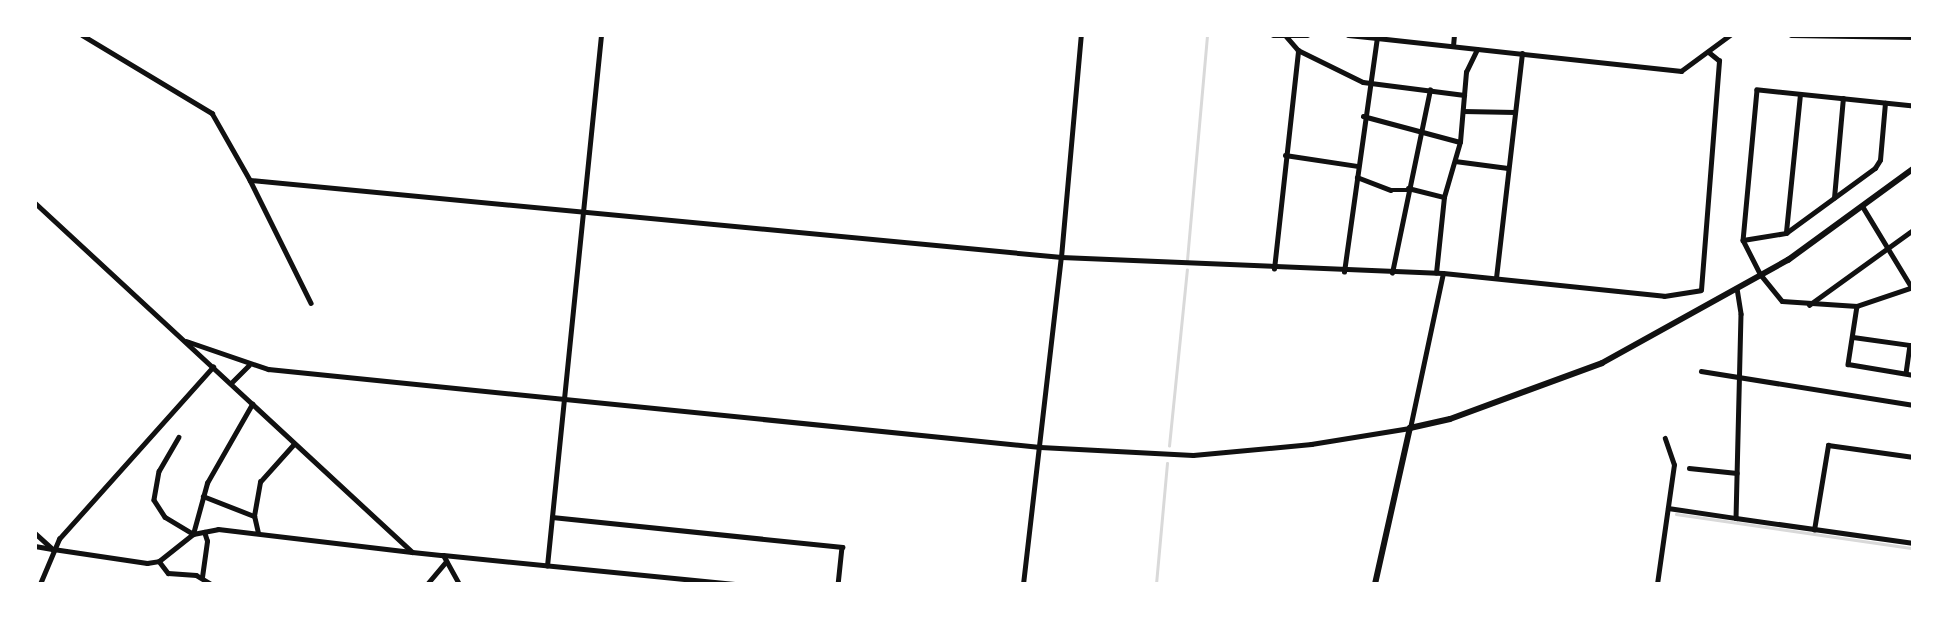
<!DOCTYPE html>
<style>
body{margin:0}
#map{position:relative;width:1948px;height:619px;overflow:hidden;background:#fff;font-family:"Public Sans",sans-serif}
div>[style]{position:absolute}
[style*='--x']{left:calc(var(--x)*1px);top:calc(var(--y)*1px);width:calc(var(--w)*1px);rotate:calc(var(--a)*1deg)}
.stream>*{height:2.5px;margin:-1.25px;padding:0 1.25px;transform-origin:1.25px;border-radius:1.25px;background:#d9d9d9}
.minor>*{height:4.5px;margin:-2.25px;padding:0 2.25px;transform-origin:2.25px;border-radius:2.25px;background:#111}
.tertiary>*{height:5px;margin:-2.5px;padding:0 2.5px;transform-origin:2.5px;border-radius:2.5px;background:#111}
.secondary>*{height:6px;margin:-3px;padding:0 3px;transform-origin:3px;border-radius:3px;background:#111}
span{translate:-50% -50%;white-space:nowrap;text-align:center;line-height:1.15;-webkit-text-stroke:6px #fff;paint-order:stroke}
.frame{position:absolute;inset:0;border:37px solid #fff;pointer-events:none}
</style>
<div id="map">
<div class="stream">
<i style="--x:1187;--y:260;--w:226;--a:-84.9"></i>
<i style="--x:1169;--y:446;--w:177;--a:-84.2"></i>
<i style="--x:1676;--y:514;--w:239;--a:8.2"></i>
<i style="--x:1156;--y:584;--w:121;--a:-84.8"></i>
</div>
<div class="minor">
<i style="--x:82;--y:35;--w:152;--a:31"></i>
<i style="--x:212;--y:113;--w:77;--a:60.4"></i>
<i style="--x:250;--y:180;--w:815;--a:5.42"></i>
<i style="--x:1061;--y:257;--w:382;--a:2.4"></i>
<i style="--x:1791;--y:35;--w:122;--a:0.9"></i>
<i style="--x:1286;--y:36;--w:18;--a:49"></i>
<i style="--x:1298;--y:50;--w:72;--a:26.2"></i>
<i style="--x:1363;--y:82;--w:102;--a:7.3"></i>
<i style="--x:1913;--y:106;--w:157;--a:-174.1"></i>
<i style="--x:1757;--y:90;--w:151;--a:95.3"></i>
<i style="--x:1743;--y:240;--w:39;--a:63"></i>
<i style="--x:1761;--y:275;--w:33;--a:51"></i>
<i style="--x:1782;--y:301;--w:75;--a:3.8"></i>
<i style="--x:1857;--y:306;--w:59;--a:-18.7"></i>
<i style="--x:1463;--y:111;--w:52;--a:1.1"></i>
<i style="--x:1363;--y:116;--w:100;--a:15"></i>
<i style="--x:1285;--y:155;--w:74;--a:8.6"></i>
<i style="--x:1455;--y:161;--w:53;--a:7.5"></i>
<i style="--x:1357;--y:177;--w:36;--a:21"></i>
<i style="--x:1391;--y:190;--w:17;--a:0"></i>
<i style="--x:250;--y:180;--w:137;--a:63.6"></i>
<i style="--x:1408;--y:188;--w:37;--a:14"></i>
<i style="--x:1834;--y:198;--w:100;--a:-84.9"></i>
<i style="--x:1863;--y:207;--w:95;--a:58.8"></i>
<i style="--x:1786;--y:232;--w:138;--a:-84.2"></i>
<i style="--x:1743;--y:240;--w:44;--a:-9.2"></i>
<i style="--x:1786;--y:233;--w:110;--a:-36.1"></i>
<i style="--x:1875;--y:168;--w:9;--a:-58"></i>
<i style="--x:1880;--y:160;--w:57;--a:-85"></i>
<i style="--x:1274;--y:269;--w:220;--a:-83.7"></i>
<i style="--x:1344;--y:272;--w:236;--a:-82"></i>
<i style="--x:1377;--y:38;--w:306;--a:6.2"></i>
<i style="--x:1681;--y:71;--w:61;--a:-36.3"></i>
<i style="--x:1392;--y:273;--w:187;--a:-78.3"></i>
<i style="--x:1436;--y:273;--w:76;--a:-84"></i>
<i style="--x:1444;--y:197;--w:57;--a:-73.8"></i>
<i style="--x:1460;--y:142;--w:70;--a:-85.1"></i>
<i style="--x:1466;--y:72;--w:25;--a:-64"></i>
<i style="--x:1496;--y:278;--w:226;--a:-83.4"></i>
<i style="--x:1737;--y:288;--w:26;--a:81"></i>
<i style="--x:1741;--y:314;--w:204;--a:91.4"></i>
<i style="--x:1736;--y:518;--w:179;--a:8"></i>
<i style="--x:1701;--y:290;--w:230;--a:-85.5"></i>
<i style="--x:1719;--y:61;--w:13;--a:-141"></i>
<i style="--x:1809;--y:305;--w:128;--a:-35.8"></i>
<i style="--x:1857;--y:306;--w:59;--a:98.8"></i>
<i style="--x:1848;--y:364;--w:66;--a:9.6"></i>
<i style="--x:1853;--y:337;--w:58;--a:8"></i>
<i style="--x:1910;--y:345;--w:28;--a:98"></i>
<i style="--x:1701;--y:371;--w:215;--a:9.1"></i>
<i style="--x:231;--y:383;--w:25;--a:-45"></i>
<i style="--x:179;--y:437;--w:39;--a:120"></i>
<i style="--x:159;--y:471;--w:29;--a:100"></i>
<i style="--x:154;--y:500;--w:20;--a:57"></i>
<i style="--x:165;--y:517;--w:33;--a:31"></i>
<i style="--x:193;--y:534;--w:53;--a:-74.6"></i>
<i style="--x:207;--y:483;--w:91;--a:-60.3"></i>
<i style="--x:1689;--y:468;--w:48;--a:5.9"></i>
<i style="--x:203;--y:496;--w:55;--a:21.4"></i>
<i style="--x:1668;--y:508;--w:69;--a:8.4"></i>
<i style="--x:552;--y:517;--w:292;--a:5.9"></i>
<i style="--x:842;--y:547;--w:37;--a:96"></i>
<i style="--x:1814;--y:530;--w:86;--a:-80.6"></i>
<i style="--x:1828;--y:445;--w:86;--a:8"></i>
<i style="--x:35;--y:533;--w:24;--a:42"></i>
<i style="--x:258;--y:533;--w:17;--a:-103"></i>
<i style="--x:254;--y:516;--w:35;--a:-80"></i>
<i style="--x:260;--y:482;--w:51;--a:-48.2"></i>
<i style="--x:35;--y:546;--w:17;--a:10"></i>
<i style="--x:159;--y:561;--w:15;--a:53"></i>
<i style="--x:168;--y:573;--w:28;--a:4"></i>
<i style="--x:196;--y:575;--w:17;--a:31"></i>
<i style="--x:547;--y:566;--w:534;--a:-84.19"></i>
<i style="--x:202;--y:577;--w:36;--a:-82"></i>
<i style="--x:207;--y:541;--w:9;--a:-108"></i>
<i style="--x:40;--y:584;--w:49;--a:-67.1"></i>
<i style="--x:59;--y:539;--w:231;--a:-48.2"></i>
<i style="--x:1657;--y:584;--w:120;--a:-81.9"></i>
<i style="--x:1674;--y:465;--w:28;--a:-109"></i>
</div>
<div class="tertiary">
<i style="--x:1273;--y:35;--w:34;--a:0"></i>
<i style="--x:1348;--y:35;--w:29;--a:6"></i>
<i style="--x:1453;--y:46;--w:11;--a:-85"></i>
<i style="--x:35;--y:203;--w:514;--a:42.79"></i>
<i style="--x:412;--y:552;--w:31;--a:6"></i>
<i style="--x:443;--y:555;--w:33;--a:61"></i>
<i style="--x:186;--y:341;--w:87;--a:18.9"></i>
<i style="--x:268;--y:369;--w:776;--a:5.77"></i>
<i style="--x:1040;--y:447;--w:153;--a:3"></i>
<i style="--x:1193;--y:455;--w:119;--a:-5.3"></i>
<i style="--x:1311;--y:444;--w:100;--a:-9.2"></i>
<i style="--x:1410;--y:428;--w:158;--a:-78"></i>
<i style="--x:1443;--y:273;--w:222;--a:5.9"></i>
<i style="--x:1664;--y:296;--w:37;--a:-9"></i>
<i style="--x:53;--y:549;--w:95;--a:8.5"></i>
<i style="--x:147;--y:563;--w:12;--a:-9"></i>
<i style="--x:159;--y:561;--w:43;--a:-38.5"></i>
<i style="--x:193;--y:534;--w:25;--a:-11"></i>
<i style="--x:218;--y:529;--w:195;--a:6.8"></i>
<i style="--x:443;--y:555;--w:293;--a:5.7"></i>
<i style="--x:427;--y:584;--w:30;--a:-50"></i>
<i style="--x:1023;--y:584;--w:329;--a:-83.4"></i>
<i style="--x:1061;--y:257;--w:223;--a:-84.9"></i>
</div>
<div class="secondary">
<i style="--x:1375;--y:584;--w:160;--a:-77.4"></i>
<i style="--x:1410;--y:428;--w:41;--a:-12.7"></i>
<i style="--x:1450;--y:419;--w:162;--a:-20.2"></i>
<i style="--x:1602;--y:363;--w:213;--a:-29"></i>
<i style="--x:1788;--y:260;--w:155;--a:-36.1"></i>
</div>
<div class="frame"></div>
</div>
